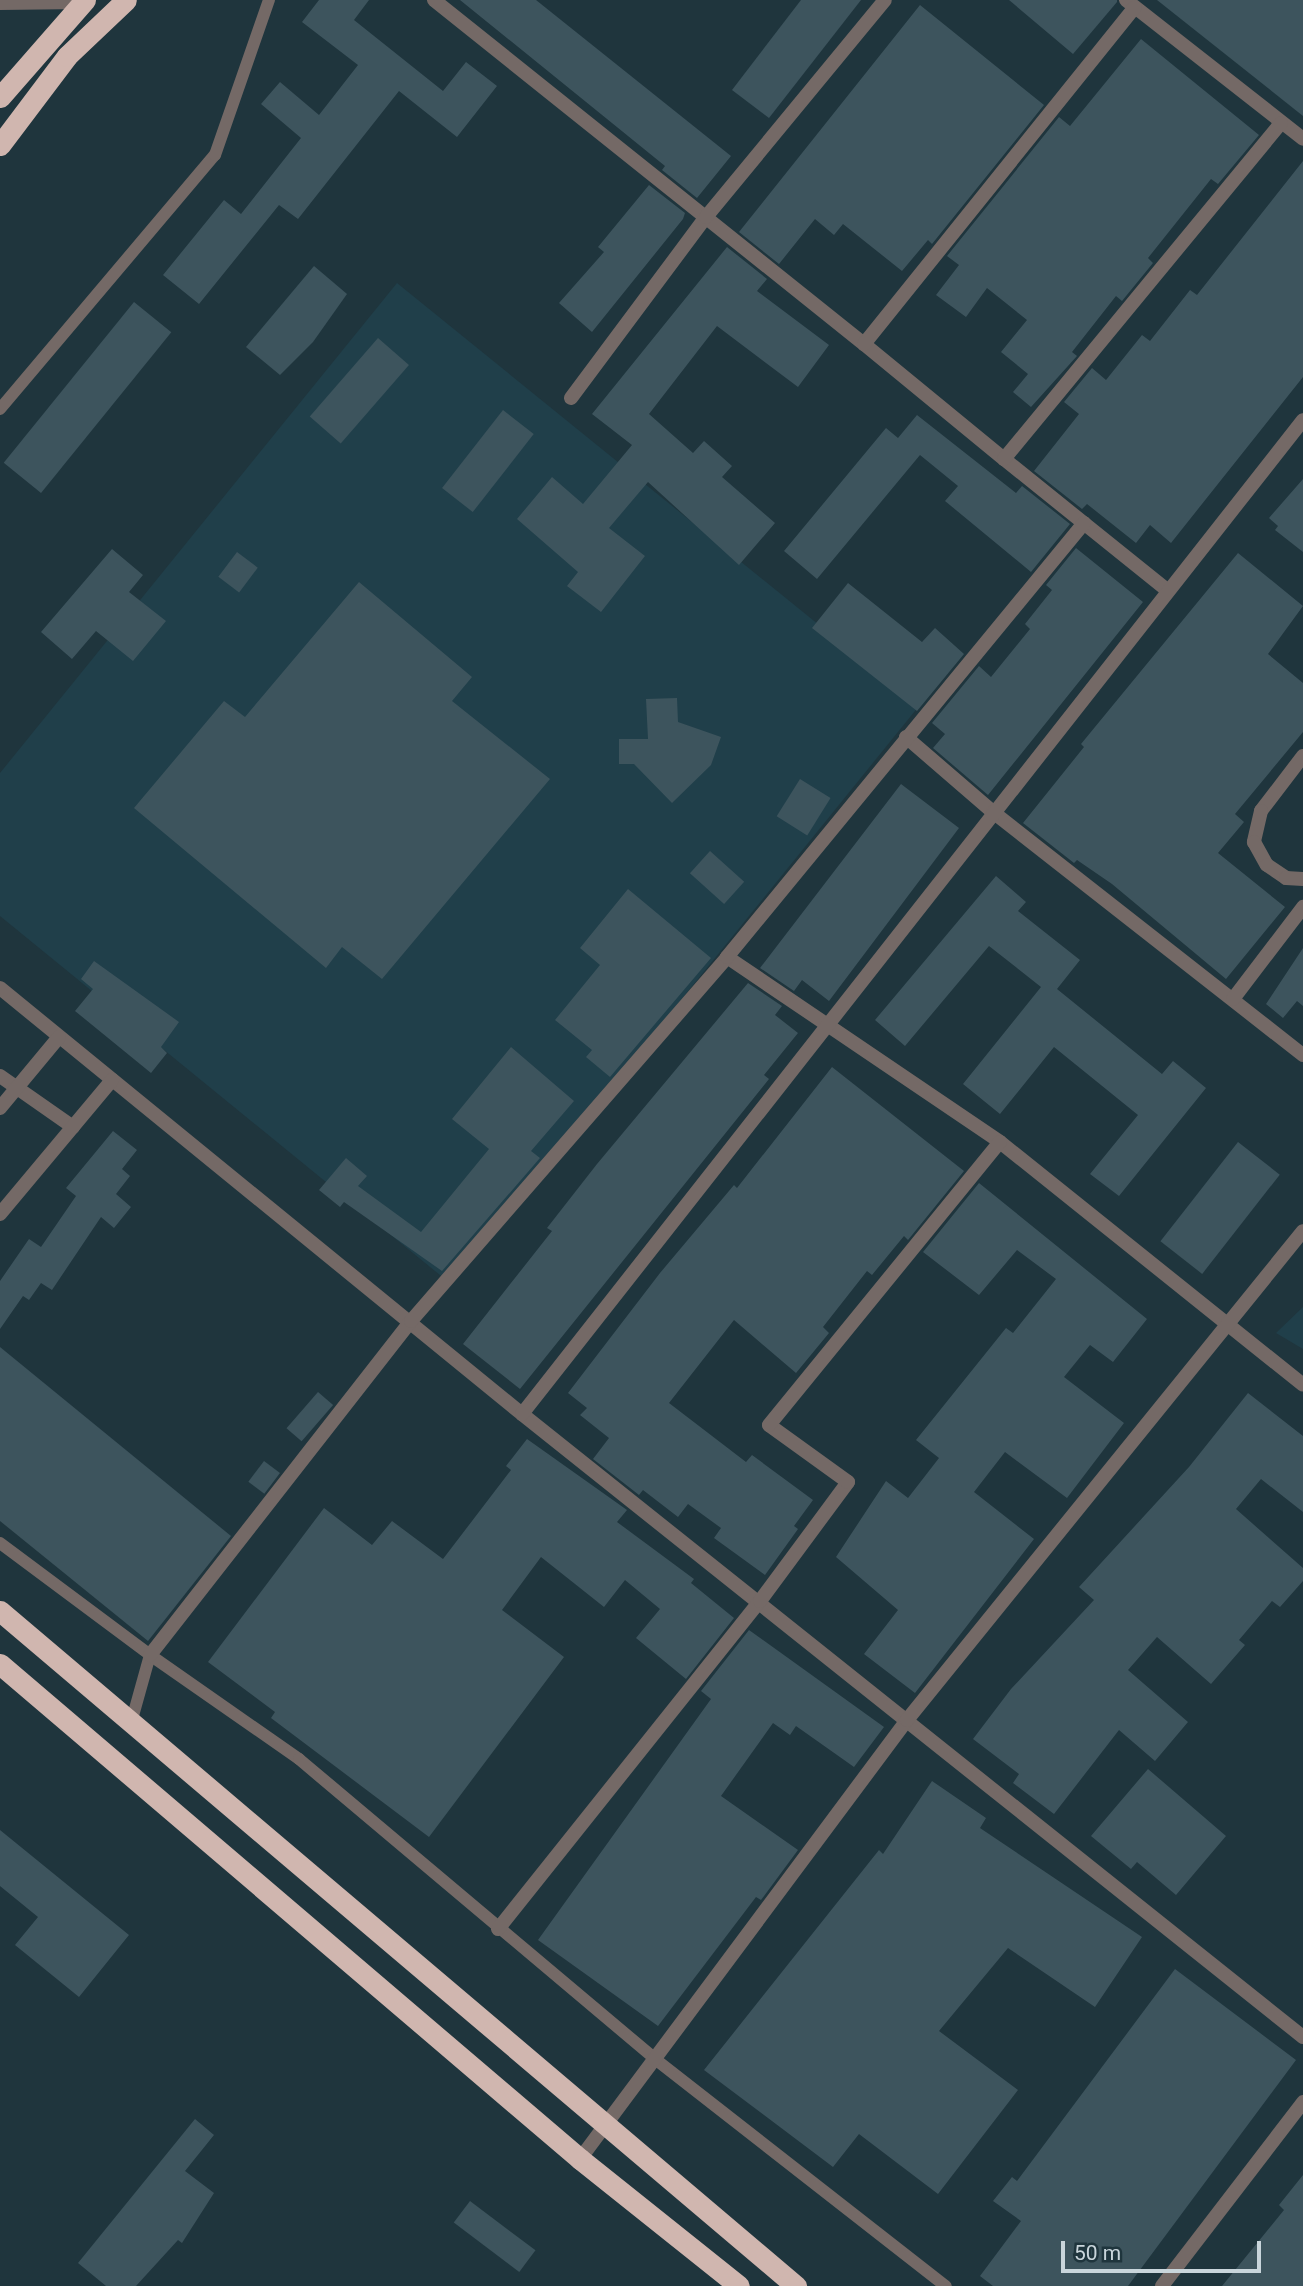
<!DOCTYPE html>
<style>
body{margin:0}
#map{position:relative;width:1303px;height:2286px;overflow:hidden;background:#1f353d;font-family:Roboto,sans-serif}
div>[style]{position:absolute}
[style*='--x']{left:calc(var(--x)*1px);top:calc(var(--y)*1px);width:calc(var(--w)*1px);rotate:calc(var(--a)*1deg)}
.built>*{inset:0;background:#203f4a}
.building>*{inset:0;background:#3d545d;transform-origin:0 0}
.lane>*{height:12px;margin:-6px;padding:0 6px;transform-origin:6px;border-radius:6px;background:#746966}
.street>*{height:14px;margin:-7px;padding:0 7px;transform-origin:7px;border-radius:7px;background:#746966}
.highway>*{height:21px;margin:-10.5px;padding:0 10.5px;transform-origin:10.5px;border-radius:10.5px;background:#d0b6af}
span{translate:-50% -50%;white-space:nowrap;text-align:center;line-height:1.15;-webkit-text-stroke:5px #1f353d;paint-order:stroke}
.scale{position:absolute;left:1061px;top:2241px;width:200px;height:32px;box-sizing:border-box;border:4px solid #c9d5db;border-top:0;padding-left:9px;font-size:21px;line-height:24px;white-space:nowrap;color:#c9d5db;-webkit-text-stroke:5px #1f353d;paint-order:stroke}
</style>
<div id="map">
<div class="built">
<i style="clip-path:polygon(397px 283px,919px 706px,451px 1284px,0 916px,0 773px)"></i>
<i style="clip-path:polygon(1303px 1307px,1303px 1349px,1276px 1333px)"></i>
</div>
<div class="building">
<i style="clip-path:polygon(319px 0,369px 0,354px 20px,443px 91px,466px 62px,497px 86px,457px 137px,399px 91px,298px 219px,279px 205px,199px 304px,163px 275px,224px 200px,241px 214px,301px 138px,261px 104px,280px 82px,319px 115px,358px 65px,302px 22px)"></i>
<i style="clip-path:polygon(460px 0,536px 0,731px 156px,697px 198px,662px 170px,665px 166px)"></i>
<i style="clip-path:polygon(801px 0,861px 0,769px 118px,732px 90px)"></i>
<i style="clip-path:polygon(1009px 0,1117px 0,1117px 2px,1073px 54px)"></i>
<i style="clip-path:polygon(1157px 0,1303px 0,1303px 116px)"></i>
<i style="clip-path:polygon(920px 5px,1044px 105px,932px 244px,928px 240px,902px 271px,843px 224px,834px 235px,815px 219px,779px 264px,739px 232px)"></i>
<i style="clip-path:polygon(1141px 39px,1259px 135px,1218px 184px,1211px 179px,1148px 258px,1153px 263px,1122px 301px,1116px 296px,1072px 352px,1077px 356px,1031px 407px,1013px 392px,1028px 374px,1001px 352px,1027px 320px,987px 288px,966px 317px,936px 295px,959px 265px,947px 256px,1059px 117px,1070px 126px)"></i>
<i style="clip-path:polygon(1303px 161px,1303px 377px,1171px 543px,1150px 525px,1136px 543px,1087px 504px,1082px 509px,1034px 471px,1079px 414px,1064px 402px,1092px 368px,1106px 380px,1142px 335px,1150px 341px,1190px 290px,1197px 295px)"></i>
<i style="clip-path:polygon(649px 185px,685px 213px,683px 219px,592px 332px,559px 303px,604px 252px,598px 247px)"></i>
<i style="clip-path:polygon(727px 247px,767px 279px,757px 291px,829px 345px,798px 387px,717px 326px,649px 414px,693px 453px,704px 441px,732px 466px,722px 477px,775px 523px,739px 565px,648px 482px,609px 528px,645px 556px,601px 612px,567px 586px,578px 572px,517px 519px,552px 477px,583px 504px,632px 445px,592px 414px)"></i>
<i style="clip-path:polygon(314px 266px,347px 294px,313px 342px,280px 375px,246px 347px)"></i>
<i style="left:134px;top:302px;width:48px;height:207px;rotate:39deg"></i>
<i style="left:378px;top:338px;width:41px;height:104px;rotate:41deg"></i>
<i style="left:503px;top:410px;width:39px;height:99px;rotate:38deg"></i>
<i style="clip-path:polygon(917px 415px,1016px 493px,1022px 486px,1070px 524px,1031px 572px,945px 501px,958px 486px,920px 455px,817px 579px,784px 551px,886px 428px,898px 438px)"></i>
<i style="clip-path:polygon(1303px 479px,1303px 552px,1275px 530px,1278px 526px,1269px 518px)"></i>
<i style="clip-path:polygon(1076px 548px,1143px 602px,988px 795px,933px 748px,945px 734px,932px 723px,979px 666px,991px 677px,1030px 629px,1025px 624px,1052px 590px,1046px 585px)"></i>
<i style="clip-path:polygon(112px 549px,143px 575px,129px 592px,166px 621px,133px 661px,96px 631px,72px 659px,41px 632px)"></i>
<i style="left:237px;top:552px;width:26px;height:31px;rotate:37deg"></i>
<i style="clip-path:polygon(1238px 553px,1303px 606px,1268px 654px,1303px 683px,1303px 732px,1235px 814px,1244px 822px,1218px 853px,1285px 907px,1226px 979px,1112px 884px,1077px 860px,1074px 863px,1023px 823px,1084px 747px,1081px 744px)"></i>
<i style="clip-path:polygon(359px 582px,472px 677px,452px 701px,550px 779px,382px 979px,342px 947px,326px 968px,134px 808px,224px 701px,245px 717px)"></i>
<i style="clip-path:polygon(848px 583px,922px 642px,935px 628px,964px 654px,917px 711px,812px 628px)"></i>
<i style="clip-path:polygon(677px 698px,678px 722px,721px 737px,711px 765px,672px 803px,634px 764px,619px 764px,619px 739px,648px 739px,646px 699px)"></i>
<i style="left:800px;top:779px;width:36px;height:44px;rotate:32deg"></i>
<i style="clip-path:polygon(901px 784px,959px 828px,829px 1001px,802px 980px,794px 991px,760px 968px)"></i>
<i style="left:710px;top:851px;width:46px;height:30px;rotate:42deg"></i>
<i style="clip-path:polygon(996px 876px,1026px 902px,1018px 911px,1080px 960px,1057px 989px,1162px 1074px,1173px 1061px,1206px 1088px,1119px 1196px,1090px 1174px,1138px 1115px,1054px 1047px,1000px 1114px,963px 1084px,1041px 987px,989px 946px,905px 1046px,875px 1020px)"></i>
<i style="clip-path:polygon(628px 889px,711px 958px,610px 1077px,586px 1057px,592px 1050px,555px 1020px,600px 965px,580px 948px)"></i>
<i style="clip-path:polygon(1303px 948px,1303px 1006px,1297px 1001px,1283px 1018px,1266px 1004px)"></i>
<i style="clip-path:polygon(94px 961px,179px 1022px,161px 1047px,167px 1053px,151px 1073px,75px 1011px,93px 989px,81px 979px)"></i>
<i style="clip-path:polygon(748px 983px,782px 1006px,775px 1015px,798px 1033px,764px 1075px,769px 1079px,520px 1389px,463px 1344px,552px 1231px,547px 1228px,597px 1164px)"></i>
<i style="clip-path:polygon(511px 1047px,574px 1101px,531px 1151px,540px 1158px,442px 1271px,344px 1202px,340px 1207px,319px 1190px,346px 1158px,367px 1176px,358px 1186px,421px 1232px,489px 1149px,452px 1119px)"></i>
<i style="clip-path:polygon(832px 1067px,964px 1171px,908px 1240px,904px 1236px,872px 1275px,867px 1271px,823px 1327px,829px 1333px,796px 1373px,734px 1320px,669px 1403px,746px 1462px,752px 1455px,813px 1500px,794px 1526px,798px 1529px,765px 1575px,714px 1538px,721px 1528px,688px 1504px,678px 1517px,643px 1490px,639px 1495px,593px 1459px,609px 1438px,580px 1415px,587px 1408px,568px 1393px,660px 1273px,734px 1185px,737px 1188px)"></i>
<i style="clip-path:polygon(113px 1131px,137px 1150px,122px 1169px,130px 1176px,116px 1194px,131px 1207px,114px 1228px,101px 1217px,52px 1290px,41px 1283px,29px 1300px,23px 1296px,0 1329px,0 1281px,29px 1239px,41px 1247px,76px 1196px,66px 1188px)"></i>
<i style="left:1238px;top:1142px;width:53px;height:126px;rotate:38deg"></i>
<i style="clip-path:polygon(979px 1183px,1147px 1319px,1113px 1362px,1090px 1345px,1064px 1377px,1124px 1423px,1067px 1498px,1005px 1452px,974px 1492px,1034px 1539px,915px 1693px,864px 1654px,898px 1610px,836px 1557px,886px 1481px,908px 1498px,939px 1458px,916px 1440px,1006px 1328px,1013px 1333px,1056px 1279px,1017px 1250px,979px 1295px,923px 1252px)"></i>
<i style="clip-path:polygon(0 1347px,231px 1536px,148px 1641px,0 1521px)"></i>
<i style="left:318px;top:1392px;width:20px;height:48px;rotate:41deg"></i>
<i style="clip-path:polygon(1248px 1393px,1303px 1436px,1303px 1512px,1261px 1479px,1236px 1509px,1303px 1568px,1303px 1581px,1280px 1607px,1272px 1601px,1239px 1640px,1245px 1645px,1211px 1684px,1157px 1637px,1128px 1670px,1188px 1722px,1155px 1761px,1119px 1730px,1054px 1814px,1013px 1783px,1019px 1774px,973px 1739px,1011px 1689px,1094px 1600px,1079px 1587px,1189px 1467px)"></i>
<i style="clip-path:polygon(527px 1439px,627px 1510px,617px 1522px,694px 1579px,691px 1583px,734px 1618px,686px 1679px,636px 1638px,660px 1609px,625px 1580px,604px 1607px,541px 1557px,502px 1610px,564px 1657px,429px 1837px,271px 1718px,275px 1712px,208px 1662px,324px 1508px,372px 1545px,392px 1521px,443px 1559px,511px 1470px,506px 1466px)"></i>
<i style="left:264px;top:1461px;width:20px;height:26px;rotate:37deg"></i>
<i style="clip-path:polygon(749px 1630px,884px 1727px,854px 1767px,796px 1726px,790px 1735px,773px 1723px,721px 1796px,798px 1850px,761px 1900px,756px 1897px,658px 2026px,538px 1940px,711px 1699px,701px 1691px)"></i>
<i style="clip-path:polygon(1148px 1769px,1226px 1836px,1176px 1895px,1137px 1862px,1131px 1869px,1091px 1836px)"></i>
<i style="clip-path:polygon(932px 1781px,986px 1818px,980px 1828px,1142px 1937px,1095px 2007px,1008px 1948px,939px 2031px,1018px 2090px,938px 2194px,859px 2134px,833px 2167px,704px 2070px,879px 1850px,883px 1854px)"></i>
<i style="clip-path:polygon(0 1830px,129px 1935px,79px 1997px,15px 1945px,38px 1917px,0 1886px)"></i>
<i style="clip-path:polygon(1175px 1969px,1296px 2060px,1128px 2286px,993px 2286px,980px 2276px,1021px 2221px,993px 2201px,1012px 2177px,1017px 2181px)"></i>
<i style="clip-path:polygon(195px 2119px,214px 2135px,185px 2171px,214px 2193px,182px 2243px,178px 2240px,136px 2286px,106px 2286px,78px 2263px)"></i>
<i style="clip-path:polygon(1303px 2175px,1303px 2286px,1222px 2286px,1284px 2210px,1279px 2205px)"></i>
<i style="left:470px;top:2201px;width:82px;height:27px;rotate:37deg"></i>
</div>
<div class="lane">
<i style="--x:0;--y:4;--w:81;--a:-0.7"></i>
<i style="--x:0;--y:409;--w:333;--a:-49.8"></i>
<i style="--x:215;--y:155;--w:164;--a:-70.8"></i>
<i style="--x:0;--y:1543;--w:187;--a:36.7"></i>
<i style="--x:131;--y:1723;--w:71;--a:-74.4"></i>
<i style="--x:150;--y:1655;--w:182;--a:34.9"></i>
<i style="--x:299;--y:1759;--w:466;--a:40.1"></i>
<i style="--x:655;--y:2059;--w:369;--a:38"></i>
</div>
<div class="street">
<i style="--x:434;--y:0;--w:551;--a:38.66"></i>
<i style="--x:1126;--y:0;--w:225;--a:38.1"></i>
<i style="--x:571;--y:398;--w:226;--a:-53.3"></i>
<i style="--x:706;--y:217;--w:281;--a:-50.5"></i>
<i style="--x:1004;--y:459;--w:181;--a:-140.6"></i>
<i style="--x:864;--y:344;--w:432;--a:-51.2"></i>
<i style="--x:1167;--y:590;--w:209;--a:-141.2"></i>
<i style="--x:1004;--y:459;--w:435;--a:-50.5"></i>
<i style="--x:906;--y:737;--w:115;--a:40.8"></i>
<i style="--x:993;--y:812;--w:394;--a:38.1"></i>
<i style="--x:1303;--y:756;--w:69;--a:127.4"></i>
<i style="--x:1261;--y:811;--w:32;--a:103"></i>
<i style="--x:1254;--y:842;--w:26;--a:61"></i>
<i style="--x:1267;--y:865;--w:23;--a:34"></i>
<i style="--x:1286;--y:878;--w:17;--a:3"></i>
<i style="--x:727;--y:957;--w:330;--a:34.1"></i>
<i style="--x:1000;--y:1142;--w:388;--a:38.7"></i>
<i style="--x:0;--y:988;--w:674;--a:39.22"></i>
<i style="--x:522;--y:1414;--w:999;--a:38.58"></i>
<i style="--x:1233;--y:999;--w:116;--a:-52.7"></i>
<i style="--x:0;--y:1076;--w:89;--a:34.9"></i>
<i style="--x:0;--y:1108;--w:92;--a:-50.3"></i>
<i style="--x:0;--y:1214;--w:175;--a:-50.1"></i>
<i style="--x:522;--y:1414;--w:1264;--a:-51.84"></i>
<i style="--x:150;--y:1655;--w:424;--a:-52"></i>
<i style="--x:411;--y:1321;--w:482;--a:-49"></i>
<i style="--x:727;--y:957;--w:562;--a:-50.56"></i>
<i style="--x:498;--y:1929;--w:420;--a:-51.4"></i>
<i style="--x:760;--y:1601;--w:148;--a:-53.5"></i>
<i style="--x:848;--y:1482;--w:97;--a:-144.2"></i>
<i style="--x:769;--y:1425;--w:365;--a:-50.8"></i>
<i style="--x:580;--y:2159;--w:547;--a:-53.32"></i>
<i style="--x:907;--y:1720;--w:629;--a:-51"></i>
<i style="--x:1162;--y:2286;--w:232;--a:-52.5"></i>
</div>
<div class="highway">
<i style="--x:0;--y:97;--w:129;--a:-48.8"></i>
<i style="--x:0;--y:145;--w:111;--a:-53"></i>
<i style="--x:67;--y:56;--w:81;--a:-43.5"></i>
<i style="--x:0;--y:1611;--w:1044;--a:40.3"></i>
<i style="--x:0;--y:1664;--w:763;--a:40.48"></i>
<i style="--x:580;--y:2159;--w:203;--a:38.6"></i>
</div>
<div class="scale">50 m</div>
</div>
